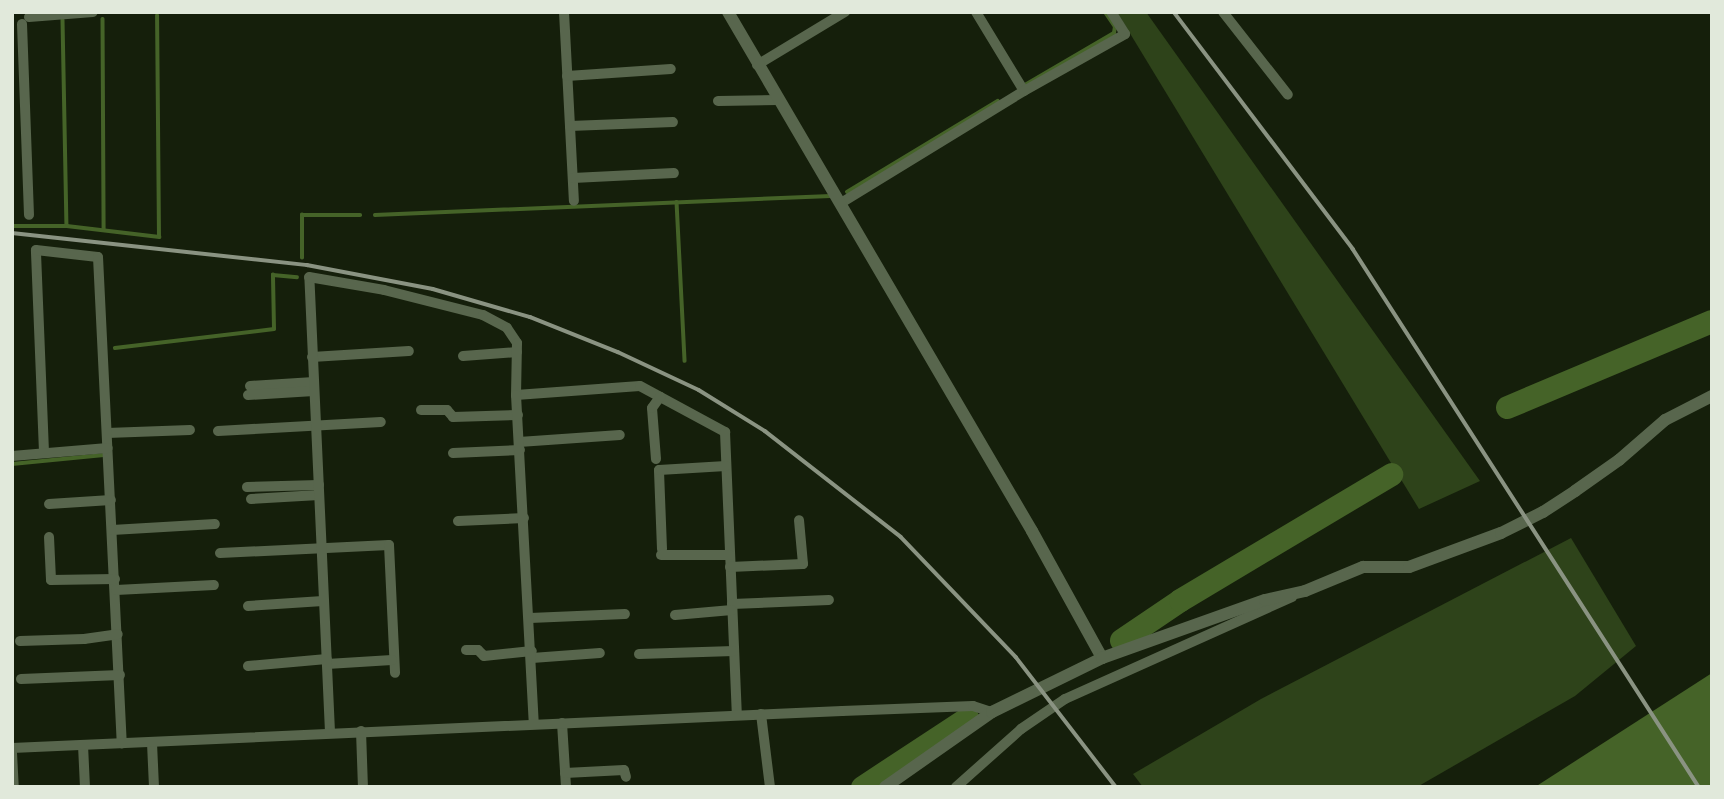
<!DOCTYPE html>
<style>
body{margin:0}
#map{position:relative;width:1724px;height:799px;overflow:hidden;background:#151f0b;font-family:Figtree,sans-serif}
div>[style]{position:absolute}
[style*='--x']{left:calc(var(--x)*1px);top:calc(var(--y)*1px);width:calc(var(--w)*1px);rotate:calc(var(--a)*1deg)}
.green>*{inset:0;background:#2e431a}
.water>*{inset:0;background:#456328}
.stream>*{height:3.5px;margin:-1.75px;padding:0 1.75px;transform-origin:1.75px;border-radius:1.75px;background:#456328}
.river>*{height:23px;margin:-11.5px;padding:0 11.5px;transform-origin:11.5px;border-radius:11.5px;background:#456328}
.minor>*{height:10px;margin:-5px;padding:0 5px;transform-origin:5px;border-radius:5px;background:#58664d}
.tertiary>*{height:12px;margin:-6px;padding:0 6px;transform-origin:6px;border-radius:6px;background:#58664d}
.rail>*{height:3.5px;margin:-1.75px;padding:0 1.75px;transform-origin:1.75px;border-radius:1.75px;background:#8a9382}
span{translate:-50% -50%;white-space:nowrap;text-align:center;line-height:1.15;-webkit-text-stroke:5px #151f0b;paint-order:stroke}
.frame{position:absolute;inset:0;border:14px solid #e1e9db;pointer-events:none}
</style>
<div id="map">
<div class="green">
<i style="clip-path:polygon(1117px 12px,1146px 12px,1480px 481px,1419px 509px)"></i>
<i style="clip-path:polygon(1571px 538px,1636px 646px,1575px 696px,1417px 787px,1143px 787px,1133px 774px,1261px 699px)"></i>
</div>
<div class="water">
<i style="clip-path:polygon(1712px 673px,1712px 787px,1535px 787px)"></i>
</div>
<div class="stream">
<i style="--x:103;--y:19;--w:211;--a:89.7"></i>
<i style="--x:63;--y:20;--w:206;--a:88.9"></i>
<i style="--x:1025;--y:85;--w:103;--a:-30.3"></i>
<i style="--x:1114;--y:33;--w:6;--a:-81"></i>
<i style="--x:1115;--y:27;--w:18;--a:-124"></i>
<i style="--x:847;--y:192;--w:176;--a:-31.1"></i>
<i style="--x:677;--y:202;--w:159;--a:87.1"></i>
<i style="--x:375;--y:215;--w:456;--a:-2.4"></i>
<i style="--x:12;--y:226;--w:55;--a:0"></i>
<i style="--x:67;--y:226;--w:93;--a:6.8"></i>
<i style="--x:159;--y:237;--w:221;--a:-90.5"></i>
<i style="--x:302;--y:258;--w:43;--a:-90"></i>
<i style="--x:302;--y:215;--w:58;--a:0"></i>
<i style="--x:115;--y:348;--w:160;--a:-6.8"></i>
<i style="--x:274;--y:329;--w:54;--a:-91.1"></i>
<i style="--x:273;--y:275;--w:24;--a:5"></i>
<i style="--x:12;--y:464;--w:92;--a:-5.6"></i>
</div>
<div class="river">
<i style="--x:1507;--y:407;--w:222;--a:-22.8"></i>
<i style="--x:1121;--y:640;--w:71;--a:-34.1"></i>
<i style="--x:1180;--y:600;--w:246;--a:-30.8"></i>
<i style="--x:862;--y:787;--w:126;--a:-33.3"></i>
</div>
<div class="minor">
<i style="--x:564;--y:12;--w:189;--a:87"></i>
<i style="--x:976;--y:12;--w:92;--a:58.7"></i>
<i style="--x:1223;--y:12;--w:105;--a:51.9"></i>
<i style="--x:29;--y:17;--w:64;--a:-4.5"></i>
<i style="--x:22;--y:24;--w:191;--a:87.9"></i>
<i style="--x:757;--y:65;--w:103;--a:-31.1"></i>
<i style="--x:567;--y:76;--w:104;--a:-3.9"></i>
<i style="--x:718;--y:101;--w:60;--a:-1"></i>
<i style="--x:570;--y:126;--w:103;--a:-2.2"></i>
<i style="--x:573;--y:178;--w:101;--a:-2.8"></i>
<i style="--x:841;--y:203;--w:215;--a:-31.5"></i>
<i style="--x:1024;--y:91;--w:116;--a:-29.4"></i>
<i style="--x:1125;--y:34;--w:26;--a:-122"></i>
<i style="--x:463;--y:356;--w:54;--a:-4.2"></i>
<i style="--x:312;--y:357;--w:97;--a:-3.5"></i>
<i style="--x:250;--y:386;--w:64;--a:-3.6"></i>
<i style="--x:248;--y:395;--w:66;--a:-3.5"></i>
<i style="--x:516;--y:395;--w:124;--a:-4.2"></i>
<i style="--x:640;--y:386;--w:97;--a:28.4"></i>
<i style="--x:725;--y:432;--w:283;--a:87.6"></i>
<i style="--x:421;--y:410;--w:26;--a:0"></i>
<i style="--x:447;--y:410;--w:9;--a:49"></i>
<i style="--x:453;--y:417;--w:65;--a:-1.8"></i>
<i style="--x:218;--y:431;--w:163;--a:-3.2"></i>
<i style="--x:107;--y:433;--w:83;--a:-2.1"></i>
<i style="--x:519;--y:442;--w:101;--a:-4"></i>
<i style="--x:44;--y:452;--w:202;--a:-92.3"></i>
<i style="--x:36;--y:250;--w:62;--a:6.4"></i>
<i style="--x:98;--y:257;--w:487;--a:87.2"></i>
<i style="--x:453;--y:453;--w:67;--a:-2.6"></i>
<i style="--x:12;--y:456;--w:96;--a:-4.8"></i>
<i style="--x:656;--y:459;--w:51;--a:-94.5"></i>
<i style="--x:652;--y:408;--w:14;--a:-54"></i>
<i style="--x:247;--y:487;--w:72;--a:-1.6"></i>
<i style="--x:251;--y:499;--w:68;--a:-3.4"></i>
<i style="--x:49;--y:504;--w:62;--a:-3.7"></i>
<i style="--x:458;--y:521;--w:66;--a:-2.6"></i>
<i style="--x:112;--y:530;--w:103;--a:-3.3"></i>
<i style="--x:49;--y:537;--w:43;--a:87.3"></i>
<i style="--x:51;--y:580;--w:64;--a:-0.9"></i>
<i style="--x:662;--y:549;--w:79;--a:-92.2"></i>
<i style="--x:659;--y:470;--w:67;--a:-3.4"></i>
<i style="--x:220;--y:553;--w:169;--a:-2.7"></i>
<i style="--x:389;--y:545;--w:128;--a:87.3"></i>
<i style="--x:661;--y:555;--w:69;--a:0"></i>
<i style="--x:730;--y:567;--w:73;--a:-2.4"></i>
<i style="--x:803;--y:564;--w:44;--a:-95.2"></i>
<i style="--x:116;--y:590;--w:98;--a:-2.9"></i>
<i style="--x:732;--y:604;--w:97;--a:-2.4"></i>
<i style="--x:248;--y:606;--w:75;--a:-3.8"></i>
<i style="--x:675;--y:615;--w:57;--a:-5"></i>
<i style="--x:530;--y:618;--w:95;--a:-2.4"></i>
<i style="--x:20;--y:641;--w:64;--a:-1.8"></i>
<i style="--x:84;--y:639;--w:34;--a:-8"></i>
<i style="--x:466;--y:650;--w:12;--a:0"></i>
<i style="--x:478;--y:650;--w:8;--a:45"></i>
<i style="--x:484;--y:656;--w:48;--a:-5.9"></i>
<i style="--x:639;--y:654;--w:95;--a:-1.8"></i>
<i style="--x:532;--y:658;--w:68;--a:-4.2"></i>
<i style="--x:327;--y:664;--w:65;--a:-3.5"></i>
<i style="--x:248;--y:666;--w:79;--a:-5.1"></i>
<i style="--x:21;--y:679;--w:99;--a:-2.3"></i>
<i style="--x:761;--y:714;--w:74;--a:83"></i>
<i style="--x:562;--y:723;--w:64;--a:86.4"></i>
<i style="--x:361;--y:731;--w:56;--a:88"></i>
<i style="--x:330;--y:732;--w:455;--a:-92.6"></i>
<i style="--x:309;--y:277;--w:76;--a:9.8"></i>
<i style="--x:384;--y:290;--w:102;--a:14.2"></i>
<i style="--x:483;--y:315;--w:27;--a:28"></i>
<i style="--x:507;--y:328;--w:18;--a:56"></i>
<i style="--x:517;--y:343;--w:52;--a:91.1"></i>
<i style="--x:516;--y:395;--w:329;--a:86.9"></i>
<i style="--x:152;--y:743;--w:44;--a:87.4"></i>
<i style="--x:83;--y:745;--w:42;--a:87.3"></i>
<i style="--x:12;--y:748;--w:831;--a:-2.55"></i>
<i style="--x:842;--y:711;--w:131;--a:-2.2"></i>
<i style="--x:973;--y:706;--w:20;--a:18"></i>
<i style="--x:12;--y:753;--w:34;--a:87"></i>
<i style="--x:565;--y:773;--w:59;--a:-2.9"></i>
<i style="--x:624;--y:770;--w:7;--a:74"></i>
<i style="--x:956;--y:787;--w:87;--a:-41.7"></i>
<i style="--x:1021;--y:729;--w:53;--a:-34.3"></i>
<i style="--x:1065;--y:699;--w:249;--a:-24.2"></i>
</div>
<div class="tertiary">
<i style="--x:728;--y:12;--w:601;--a:59.64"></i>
<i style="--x:1032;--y:531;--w:145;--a:61.1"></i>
<i style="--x:885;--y:787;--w:131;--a:-35"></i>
<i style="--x:992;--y:712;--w:123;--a:-26.1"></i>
<i style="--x:1102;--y:658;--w:173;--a:-19.6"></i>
<i style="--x:1265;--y:600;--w:41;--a:-12.7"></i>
<i style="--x:1305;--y:591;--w:63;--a:-22.5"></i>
<i style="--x:1363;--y:567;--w:46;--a:0"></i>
<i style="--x:1409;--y:567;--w:98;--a:-20.3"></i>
<i style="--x:1501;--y:533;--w:47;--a:-26.6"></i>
<i style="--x:1543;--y:512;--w:38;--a:-33"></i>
<i style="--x:1575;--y:491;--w:54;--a:-35.2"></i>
<i style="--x:1619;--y:460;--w:61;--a:-41"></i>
<i style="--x:1665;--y:420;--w:53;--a:-27.1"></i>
</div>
<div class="rail">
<i style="--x:1174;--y:12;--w:297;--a:52.9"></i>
<i style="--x:1353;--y:249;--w:640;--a:57.25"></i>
<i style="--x:12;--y:233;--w:297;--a:6.2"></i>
<i style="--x:307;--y:265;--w:128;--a:10.8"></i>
<i style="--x:433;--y:289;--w:101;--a:16.1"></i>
<i style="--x:530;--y:317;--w:95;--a:21.7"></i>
<i style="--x:618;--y:352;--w:89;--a:25.1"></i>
<i style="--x:699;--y:390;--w:78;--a:31.8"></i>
<i style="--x:765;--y:431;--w:172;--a:37.9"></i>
<i style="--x:901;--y:537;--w:166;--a:46.2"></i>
<i style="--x:1016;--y:657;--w:164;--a:52.4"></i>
</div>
<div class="frame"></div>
</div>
